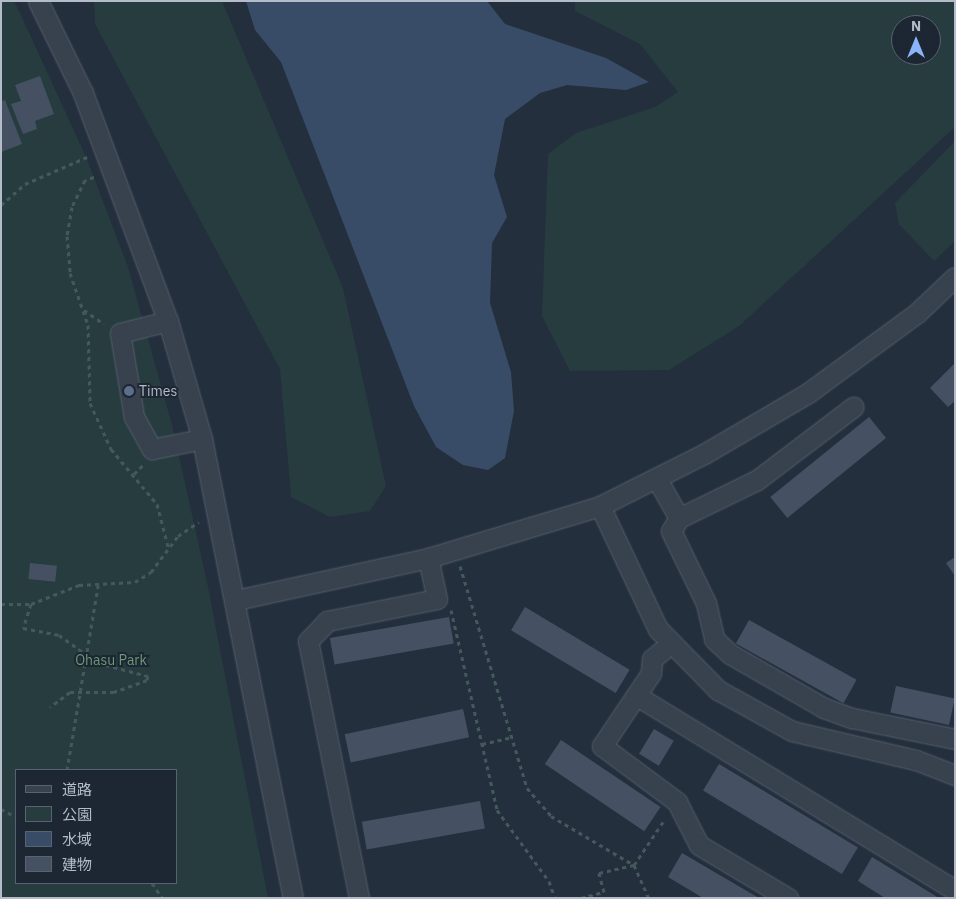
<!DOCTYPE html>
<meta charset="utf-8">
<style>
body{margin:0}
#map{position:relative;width:956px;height:899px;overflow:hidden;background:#242f3e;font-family:"IBM Plex Sans","Noto Sans JP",sans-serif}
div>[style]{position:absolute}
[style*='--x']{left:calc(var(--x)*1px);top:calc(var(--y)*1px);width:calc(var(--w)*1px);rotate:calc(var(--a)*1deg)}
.green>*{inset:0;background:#263c3f}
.water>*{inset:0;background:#394c67}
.building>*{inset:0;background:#455162;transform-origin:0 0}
.path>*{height:3px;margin-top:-1.5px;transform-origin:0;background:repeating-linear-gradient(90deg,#44595c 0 4px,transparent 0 8px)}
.roads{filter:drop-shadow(0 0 1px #565f6c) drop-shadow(0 0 1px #565f6c)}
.minor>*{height:19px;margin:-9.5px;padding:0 9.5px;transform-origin:9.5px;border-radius:9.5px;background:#38414e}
.dots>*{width:14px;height:14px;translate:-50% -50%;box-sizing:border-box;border:2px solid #1d2633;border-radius:50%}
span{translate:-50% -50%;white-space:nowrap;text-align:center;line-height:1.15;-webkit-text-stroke:4px #1d2633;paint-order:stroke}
.poi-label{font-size:14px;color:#b4bcc9}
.left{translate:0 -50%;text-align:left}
.park-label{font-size:14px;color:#6b9a76}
.frame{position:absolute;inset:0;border:2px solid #b4bcc9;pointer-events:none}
.legend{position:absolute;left:15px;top:769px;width:162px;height:115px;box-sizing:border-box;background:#1d2633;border:1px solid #59626f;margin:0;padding:6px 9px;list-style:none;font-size:15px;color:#b4bcc9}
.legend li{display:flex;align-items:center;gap:10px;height:25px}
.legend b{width:25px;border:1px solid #59626f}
.north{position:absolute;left:891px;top:15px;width:50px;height:50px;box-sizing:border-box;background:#1d2633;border:1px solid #59626f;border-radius:50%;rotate:0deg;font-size:14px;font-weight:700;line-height:20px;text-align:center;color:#b4bcc9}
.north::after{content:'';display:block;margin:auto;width:18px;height:22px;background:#8ab4f8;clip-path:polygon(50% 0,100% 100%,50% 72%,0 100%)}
</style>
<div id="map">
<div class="green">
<i style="clip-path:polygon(evenodd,1px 1px,14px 1px,19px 11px,86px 157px,128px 267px,172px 425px,207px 582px,268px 898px,1px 898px,1px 1px,16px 770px,176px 770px,176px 883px,16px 883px,16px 770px)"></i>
<i style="clip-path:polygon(94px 1px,222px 1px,343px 288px,386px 486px,370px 511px,330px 517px,291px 497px,280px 369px,95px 24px)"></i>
<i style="clip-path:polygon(evenodd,575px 1px,955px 1px,955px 127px,739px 326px,669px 370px,570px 371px,542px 316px,548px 154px,576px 133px,655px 107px,678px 92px,640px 44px,575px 11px,575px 1px,901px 25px,931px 25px,931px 55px,901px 55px,901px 25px)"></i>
<i style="clip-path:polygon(955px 141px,955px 241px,934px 261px,899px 224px,895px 203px)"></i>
</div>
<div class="water">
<i style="clip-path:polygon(246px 1px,487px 1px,505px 24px,606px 58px,649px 82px,626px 90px,567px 85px,540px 93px,505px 119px,494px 175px,507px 217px,492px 243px,490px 303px,511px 372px,514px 411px,505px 458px,488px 470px,463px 465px,436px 447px,414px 406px,281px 62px,255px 30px)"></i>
</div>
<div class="building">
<i style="clip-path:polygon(40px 76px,54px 114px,35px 121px,37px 129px,23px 134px,11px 104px,21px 101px,15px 85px)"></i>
<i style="clip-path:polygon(5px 100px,22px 144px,1px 152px,1px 101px)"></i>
<i style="clip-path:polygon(955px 363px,955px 401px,948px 407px,930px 388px)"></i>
<i style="left:869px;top:417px;width:27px;height:127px;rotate:51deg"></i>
<i style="clip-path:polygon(955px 557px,955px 576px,946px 563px)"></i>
<i style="left:30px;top:563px;width:27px;height:16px;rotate:6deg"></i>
<i style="left:525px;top:607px;width:122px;height:27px;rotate:31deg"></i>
<i style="left:449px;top:617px;width:27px;height:121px;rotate:80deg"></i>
<i style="left:749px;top:620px;width:123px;height:27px;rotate:29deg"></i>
<i style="left:896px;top:686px;width:60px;height:27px;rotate:12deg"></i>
<i style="left:463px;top:709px;width:29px;height:121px;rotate:78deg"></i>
<i style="left:654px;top:729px;width:23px;height:29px;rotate:31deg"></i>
<i style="left:561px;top:740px;width:120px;height:29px;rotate:34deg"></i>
<i style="left:719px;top:764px;width:162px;height:31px;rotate:31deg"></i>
<i style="left:480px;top:801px;width:28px;height:120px;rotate:80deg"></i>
<i style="clip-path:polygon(682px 853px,759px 898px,703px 898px,668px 877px)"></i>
<i style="clip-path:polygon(872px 857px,939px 898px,885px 898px,858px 881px)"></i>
</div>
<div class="path">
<i style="--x:94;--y:177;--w:9;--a:162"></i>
<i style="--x:85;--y:180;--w:30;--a:116"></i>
<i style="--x:72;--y:207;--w:29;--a:100"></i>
<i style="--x:67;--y:236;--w:37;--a:85"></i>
<i style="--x:70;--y:273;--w:55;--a:70.9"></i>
<i style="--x:88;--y:325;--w:78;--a:88.5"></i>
<i style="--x:90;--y:403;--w:51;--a:65.5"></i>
<i style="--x:111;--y:449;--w:72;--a:50.1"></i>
<i style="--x:157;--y:504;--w:48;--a:75.4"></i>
<i style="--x:1;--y:205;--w:32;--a:-41"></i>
<i style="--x:25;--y:184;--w:68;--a:-23.5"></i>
<i style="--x:84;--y:310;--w:24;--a:35"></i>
<i style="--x:134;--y:474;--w:13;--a:-45"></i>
<i style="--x:460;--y:566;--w:232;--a:73.2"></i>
<i style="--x:527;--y:788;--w:37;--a:49"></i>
<i style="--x:551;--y:816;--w:96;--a:30.6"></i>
<i style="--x:634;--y:865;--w:36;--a:66"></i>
<i style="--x:1;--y:604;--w:30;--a:0"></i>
<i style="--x:31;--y:604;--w:52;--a:-21.6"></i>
<i style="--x:79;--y:585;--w:56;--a:-3.1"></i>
<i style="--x:135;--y:582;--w:19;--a:-32"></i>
<i style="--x:151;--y:572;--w:45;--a:-53.1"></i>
<i style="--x:178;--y:536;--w:25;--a:-34"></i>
<i style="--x:31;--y:604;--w:25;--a:108"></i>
<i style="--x:23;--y:628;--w:37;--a:11"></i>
<i style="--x:59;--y:635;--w:48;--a:35.7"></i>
<i style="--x:98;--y:663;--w:52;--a:14.6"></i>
<i style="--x:148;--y:676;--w:4;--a:104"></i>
<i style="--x:147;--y:680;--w:35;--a:160"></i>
<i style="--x:114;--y:692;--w:44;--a:180"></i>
<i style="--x:70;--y:692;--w:25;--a:143"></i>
<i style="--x:451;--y:610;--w:205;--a:77"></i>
<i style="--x:497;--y:810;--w:88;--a:53.8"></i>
<i style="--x:549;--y:881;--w:18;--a:71"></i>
<i style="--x:482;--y:744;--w:28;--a:-13"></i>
<i style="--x:67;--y:770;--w:187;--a:-80.4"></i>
<i style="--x:1;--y:809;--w:17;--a:28"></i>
<i style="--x:152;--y:883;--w:18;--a:56"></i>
<i style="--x:581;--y:898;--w:24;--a:-15"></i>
<i style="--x:604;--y:892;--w:20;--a:-105"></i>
<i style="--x:599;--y:873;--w:36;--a:-13"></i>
<i style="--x:634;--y:865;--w:55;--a:-56"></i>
</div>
<div class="roads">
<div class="minor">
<i style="--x:38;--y:1;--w:102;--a:63.9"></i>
<i style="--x:83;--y:93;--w:243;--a:69.6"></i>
<i style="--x:168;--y:321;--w:123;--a:73.9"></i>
<i style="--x:202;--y:439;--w:468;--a:78.8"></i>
<i style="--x:168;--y:321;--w:49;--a:166"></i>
<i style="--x:120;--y:333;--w:85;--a:80.5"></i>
<i style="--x:134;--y:417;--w:37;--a:61"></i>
<i style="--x:152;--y:449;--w:51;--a:-11.3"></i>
<i style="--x:657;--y:479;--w:45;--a:60.6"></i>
<i style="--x:679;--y:518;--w:15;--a:122"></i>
<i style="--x:671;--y:531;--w:80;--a:64.1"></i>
<i style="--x:706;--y:603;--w:37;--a:77"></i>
<i style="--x:714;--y:639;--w:22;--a:43"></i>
<i style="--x:730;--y:654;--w:108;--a:29.9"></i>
<i style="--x:824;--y:708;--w:30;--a:20"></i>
<i style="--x:852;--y:718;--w:105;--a:11.5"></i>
<i style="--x:600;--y:506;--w:136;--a:64.8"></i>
<i style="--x:658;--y:629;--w:86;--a:45.5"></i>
<i style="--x:718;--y:690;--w:85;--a:29"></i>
<i style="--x:792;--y:731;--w:127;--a:13.2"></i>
<i style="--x:916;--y:760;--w:42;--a:21"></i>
<i style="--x:679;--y:518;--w:87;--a:-26"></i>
<i style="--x:757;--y:480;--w:121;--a:-37.2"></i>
<i style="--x:236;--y:600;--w:197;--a:-12.3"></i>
<i style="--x:428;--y:558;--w:180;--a:-16.8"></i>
<i style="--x:600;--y:506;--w:116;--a:-26.6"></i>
<i style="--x:704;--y:454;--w:121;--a:-30.4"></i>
<i style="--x:808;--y:393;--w:135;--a:-36.3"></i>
<i style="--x:917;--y:313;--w:52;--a:-43.5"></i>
<i style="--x:670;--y:644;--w:23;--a:140"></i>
<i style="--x:652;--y:659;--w:14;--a:94"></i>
<i style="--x:651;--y:673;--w:88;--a:123.9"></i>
<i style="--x:602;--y:746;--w:94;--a:36.7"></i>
<i style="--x:677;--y:802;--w:48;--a:62.9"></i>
<i style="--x:699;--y:845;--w:104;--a:30.8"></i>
<i style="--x:637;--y:696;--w:373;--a:31.4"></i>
<i style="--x:359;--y:898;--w:262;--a:-101.2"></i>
<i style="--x:308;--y:641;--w:28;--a:-46"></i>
<i style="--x:327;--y:621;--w:112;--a:-11.3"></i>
<i style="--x:437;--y:599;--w:42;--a:-102.4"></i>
</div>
</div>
<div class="dots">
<i style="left:129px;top:391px;background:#5c6f8a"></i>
</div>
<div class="poi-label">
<span class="left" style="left:139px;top:391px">Times</span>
</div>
<div class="park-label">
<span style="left:111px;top:660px">Ohasu Park</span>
</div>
<div class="frame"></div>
<ul class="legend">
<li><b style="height:6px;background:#38414e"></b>道路</li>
<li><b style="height:14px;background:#263c3f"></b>公園</li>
<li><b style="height:14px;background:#394c67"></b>水域</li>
<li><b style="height:14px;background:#455162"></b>建物</li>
</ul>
<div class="north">N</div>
</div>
